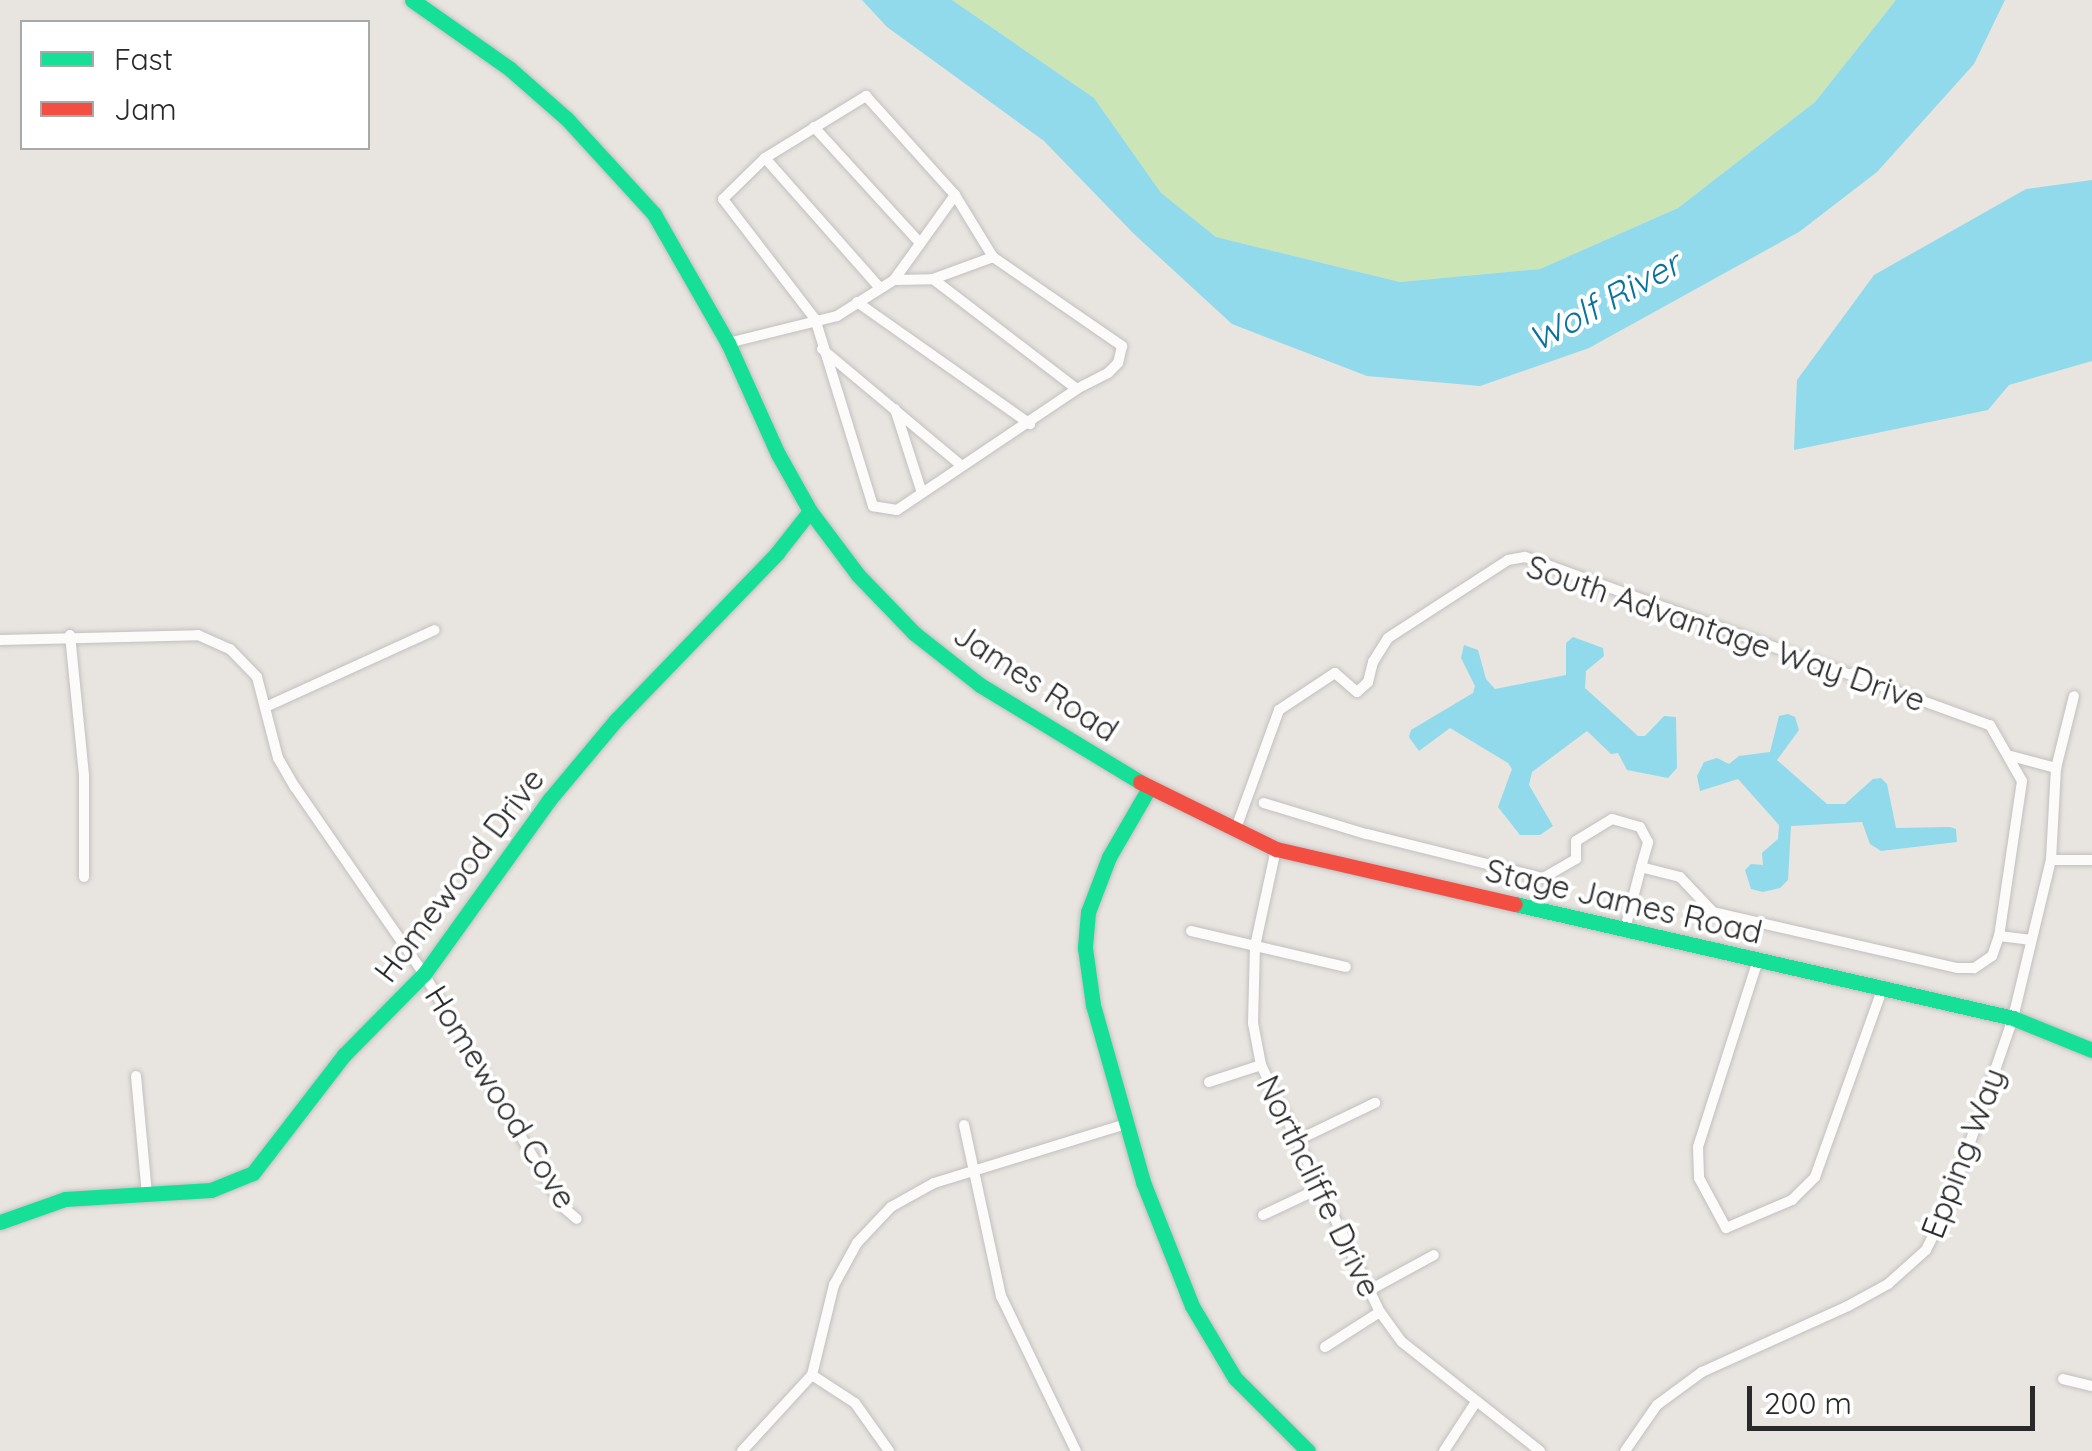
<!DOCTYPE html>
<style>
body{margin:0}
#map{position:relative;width:2092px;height:1451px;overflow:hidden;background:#e8e4df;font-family:Quicksand,sans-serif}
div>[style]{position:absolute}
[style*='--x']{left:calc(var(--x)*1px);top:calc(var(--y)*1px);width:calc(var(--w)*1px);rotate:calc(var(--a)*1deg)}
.green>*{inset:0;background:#cce5b6}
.water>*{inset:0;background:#90daec}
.roads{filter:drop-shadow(0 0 2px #c1c0c1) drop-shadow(0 0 2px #c1c0c1)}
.street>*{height:10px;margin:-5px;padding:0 5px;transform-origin:5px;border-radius:5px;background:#fcfbfa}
.fast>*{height:15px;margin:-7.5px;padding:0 7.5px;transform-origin:7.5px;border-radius:7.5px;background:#16e098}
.jam>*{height:15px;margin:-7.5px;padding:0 7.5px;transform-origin:7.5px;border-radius:7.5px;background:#f24e42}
span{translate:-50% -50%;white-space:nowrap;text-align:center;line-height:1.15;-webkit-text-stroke:8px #fff;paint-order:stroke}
.street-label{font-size:32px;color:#292929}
.water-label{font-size:35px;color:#09729e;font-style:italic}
.legend{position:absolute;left:20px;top:20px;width:350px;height:130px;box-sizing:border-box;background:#fff;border:2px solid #a9a9a9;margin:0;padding:12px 18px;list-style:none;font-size:30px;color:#292929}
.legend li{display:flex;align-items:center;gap:20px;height:50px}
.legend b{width:50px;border:2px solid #a9a9a9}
.scale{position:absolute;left:1747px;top:1386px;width:288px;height:45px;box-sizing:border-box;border:5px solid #292929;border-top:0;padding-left:12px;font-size:30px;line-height:35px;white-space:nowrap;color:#292929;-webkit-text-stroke:8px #fff;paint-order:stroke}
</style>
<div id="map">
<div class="green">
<i style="clip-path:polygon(952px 0,1896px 0,1815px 102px,1678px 208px,1540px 269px,1400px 282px,1216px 237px,1161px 194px,1094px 98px)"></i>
</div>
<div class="water">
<i style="clip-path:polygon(862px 0,952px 0,1094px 98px,1161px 193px,1216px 237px,1400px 282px,1540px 269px,1678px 208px,1815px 102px,1896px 0,2005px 0,1974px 64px,1877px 172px,1799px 232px,1589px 348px,1480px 386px,1367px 376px,1232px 324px,1134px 234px,1044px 141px,887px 27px)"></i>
<i style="clip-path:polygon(2092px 180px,2092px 361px,2009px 385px,1988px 410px,1794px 450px,1797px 380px,1874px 275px,2026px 189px)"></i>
<i style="clip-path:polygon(1573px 637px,1603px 648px,1604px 656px,1586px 671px,1585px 688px,1638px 736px,1645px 736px,1664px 716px,1676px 717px,1677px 768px,1668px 778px,1627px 770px,1618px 753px,1611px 754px,1587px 731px,1532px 772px,1529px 785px,1553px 826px,1540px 835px,1520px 835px,1498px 807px,1512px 769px,1508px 763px,1450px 728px,1419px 751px,1409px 737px,1411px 730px,1473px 693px,1475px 686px,1461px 658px,1464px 645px,1478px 650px,1486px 679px,1495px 689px,1566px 675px,1566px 643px)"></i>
<i style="clip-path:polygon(1788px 714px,1795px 717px,1799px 730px,1777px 760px,1827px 804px,1845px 804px,1873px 779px,1881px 778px,1887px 784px,1896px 828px,1950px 827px,1956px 829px,1957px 842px,1881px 851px,1870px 844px,1862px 822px,1791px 826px,1788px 880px,1780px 888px,1763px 892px,1751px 889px,1745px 870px,1751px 864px,1763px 865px,1762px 853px,1778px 839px,1779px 825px,1738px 779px,1700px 791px,1697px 776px,1704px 762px,1717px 758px,1729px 764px,1739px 756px,1770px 752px,1779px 716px)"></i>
</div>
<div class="roads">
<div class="street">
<i style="--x:866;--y:96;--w:133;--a:48"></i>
<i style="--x:955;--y:195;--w:73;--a:58.5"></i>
<i style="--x:993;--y:257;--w:157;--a:34.6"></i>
<i style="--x:1122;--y:346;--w:17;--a:103"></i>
<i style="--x:1118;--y:363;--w:14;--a:135"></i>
<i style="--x:1108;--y:373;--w:35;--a:153"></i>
<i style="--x:1077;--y:389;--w:217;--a:146.1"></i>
<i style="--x:897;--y:510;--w:24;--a:-171"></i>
<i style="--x:873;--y:506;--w:196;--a:-107.2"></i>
<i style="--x:815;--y:319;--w:151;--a:-127.5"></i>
<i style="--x:723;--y:199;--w:59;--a:-44.3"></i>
<i style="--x:765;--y:158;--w:119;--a:-31.5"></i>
<i style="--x:814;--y:127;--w:154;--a:47.6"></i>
<i style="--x:765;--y:158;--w:172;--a:48.5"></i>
<i style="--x:933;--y:279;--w:181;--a:37.4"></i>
<i style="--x:894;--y:280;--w:39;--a:-1"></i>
<i style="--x:933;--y:279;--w:64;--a:-20.1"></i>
<i style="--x:857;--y:302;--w:212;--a:35.2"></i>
<i style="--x:728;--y:343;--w:112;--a:-13.9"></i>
<i style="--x:837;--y:316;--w:67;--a:-32.3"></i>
<i style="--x:894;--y:280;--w:105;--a:-54.3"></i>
<i style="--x:822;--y:349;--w:182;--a:39.9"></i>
<i style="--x:895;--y:409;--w:88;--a:72.2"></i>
<i style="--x:70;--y:635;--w:142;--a:84.3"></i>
<i style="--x:84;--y:776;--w:101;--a:90"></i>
<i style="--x:0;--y:640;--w:198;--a:-1.4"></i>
<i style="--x:198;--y:635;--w:35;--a:24"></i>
<i style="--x:230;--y:649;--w:39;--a:46"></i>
<i style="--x:257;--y:677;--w:84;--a:75.5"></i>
<i style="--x:278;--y:758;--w:34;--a:60"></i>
<i style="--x:295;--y:787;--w:227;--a:55.4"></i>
<i style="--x:424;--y:974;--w:271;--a:59.2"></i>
<i style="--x:563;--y:1207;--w:18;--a:41"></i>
<i style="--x:268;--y:706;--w:183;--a:-24.5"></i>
<i style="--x:2011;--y:756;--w:47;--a:14.9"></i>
<i style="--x:1235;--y:831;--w:129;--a:-70"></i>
<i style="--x:1279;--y:710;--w:67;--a:-33.5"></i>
<i style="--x:1335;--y:673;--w:29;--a:41"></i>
<i style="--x:1357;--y:692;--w:15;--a:-42"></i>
<i style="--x:1368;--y:682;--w:21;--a:-76"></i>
<i style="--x:1373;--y:662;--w:28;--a:-58"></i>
<i style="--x:1388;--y:638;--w:143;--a:-33"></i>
<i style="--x:1508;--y:560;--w:17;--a:-10"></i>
<i style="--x:1525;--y:557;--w:494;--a:19.9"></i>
<i style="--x:1990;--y:725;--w:64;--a:60.3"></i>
<i style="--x:2022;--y:781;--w:157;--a:98.4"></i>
<i style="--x:1999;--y:936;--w:21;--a:109"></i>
<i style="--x:1992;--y:956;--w:22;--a:146"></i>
<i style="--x:1974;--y:968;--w:17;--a:180"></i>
<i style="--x:1957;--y:968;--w:250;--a:-167.1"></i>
<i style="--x:1713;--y:912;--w:48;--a:-133.3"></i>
<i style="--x:1680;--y:877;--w:40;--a:-165.6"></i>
<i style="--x:1641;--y:867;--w:26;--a:-74"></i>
<i style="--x:1648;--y:842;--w:17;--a:-118"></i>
<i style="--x:1640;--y:827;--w:29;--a:-164"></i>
<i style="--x:1612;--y:819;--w:42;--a:148.6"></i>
<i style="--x:1576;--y:841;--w:18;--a:90"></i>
<i style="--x:1576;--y:859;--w:38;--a:150"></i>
<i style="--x:1543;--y:878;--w:182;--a:-166"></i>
<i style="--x:1366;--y:834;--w:107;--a:-163.1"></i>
<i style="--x:1276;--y:849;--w:99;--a:102.2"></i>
<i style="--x:1255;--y:946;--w:77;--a:91.5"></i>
<i style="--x:1253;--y:1023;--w:43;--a:79.2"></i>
<i style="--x:1261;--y:1065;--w:274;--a:64.3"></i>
<i style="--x:1380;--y:1312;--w:37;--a:54"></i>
<i style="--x:1402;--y:1342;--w:176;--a:38.3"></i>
<i style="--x:2051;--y:860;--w:41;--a:0"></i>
<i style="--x:1625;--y:929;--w:64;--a:-75.5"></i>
<i style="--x:1191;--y:931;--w:159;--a:13.1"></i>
<i style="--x:1999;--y:936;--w:31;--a:7"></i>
<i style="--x:1758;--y:960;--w:196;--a:107.8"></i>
<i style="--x:1698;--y:1147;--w:31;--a:88"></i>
<i style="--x:1699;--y:1178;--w:57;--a:61.6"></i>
<i style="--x:1726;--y:1228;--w:72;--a:-23"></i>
<i style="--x:1792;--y:1200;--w:33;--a:-45"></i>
<i style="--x:1815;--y:1177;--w:202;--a:-70.3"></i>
<i style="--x:136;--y:1076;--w:120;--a:84.7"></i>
<i style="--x:1209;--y:1082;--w:55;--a:-18.1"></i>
<i style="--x:964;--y:1125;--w:175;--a:77.8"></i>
<i style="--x:1001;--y:1296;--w:172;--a:64.2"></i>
<i style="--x:1296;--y:1141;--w:88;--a:-25.7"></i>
<i style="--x:1263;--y:1215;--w:61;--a:-25.3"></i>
<i style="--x:1368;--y:1291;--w:75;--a:-28.6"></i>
<i style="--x:1325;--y:1347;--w:65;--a:-32.5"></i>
<i style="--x:812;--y:1375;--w:51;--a:33.1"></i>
<i style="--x:855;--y:1403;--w:59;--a:54.7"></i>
<i style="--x:2063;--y:1379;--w:30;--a:14"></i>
<i style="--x:742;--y:1451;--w:103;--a:-47.4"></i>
<i style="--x:812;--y:1375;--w:93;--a:-76.3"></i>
<i style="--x:834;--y:1285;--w:48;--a:-61.3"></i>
<i style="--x:857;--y:1243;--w:50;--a:-46.6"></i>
<i style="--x:891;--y:1207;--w:49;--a:-29.2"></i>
<i style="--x:934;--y:1183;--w:201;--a:-17.1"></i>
<i style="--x:1444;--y:1451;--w:59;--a:-56.9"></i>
<i style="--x:1625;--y:1451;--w:56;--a:-55.2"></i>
<i style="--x:1657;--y:1405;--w:56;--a:-36.3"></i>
<i style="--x:1702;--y:1372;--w:160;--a:-24.3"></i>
<i style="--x:1848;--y:1306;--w:46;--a:-28.8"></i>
<i style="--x:1888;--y:1284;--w:51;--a:-41.8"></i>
<i style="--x:1926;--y:1250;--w:49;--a:-63.4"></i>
<i style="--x:1948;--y:1206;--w:199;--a:-70.9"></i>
<i style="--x:2013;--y:1018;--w:163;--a:-76.5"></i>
<i style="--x:2051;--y:860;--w:92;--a:-86.9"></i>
<i style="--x:2056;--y:768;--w:74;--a:-76"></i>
</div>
<div class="fast">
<i style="--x:412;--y:0;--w:120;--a:35.1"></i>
<i style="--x:510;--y:69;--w:76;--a:41.3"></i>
<i style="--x:567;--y:119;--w:129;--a:47.5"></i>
<i style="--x:654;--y:214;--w:149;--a:60.2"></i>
<i style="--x:728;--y:343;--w:122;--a:65.8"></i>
<i style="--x:778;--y:454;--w:65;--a:60.7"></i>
<i style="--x:810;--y:511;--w:80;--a:53.1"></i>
<i style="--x:858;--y:575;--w:81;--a:46"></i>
<i style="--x:914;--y:633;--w:84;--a:38.2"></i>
<i style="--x:980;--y:685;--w:187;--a:31.2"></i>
<i style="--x:1149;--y:788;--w:80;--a:120.1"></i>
<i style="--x:1109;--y:857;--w:59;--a:110.9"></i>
<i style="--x:1088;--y:912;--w:36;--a:95"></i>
<i style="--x:1085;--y:948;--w:58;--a:82"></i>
<i style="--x:1093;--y:1005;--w:184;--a:74.2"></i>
<i style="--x:1143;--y:1182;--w:133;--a:68.4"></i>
<i style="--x:1192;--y:1306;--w:84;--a:59.2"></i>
<i style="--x:1235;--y:1378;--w:103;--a:45"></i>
<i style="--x:1515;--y:904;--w:511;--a:12.89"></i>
<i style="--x:2013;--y:1018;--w:85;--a:22.1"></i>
<i style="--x:0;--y:1222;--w:69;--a:-19.5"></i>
<i style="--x:65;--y:1199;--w:146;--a:-3.5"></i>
<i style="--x:211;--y:1190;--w:45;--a:-22"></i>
<i style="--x:253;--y:1173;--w:149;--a:-52.4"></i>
<i style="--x:344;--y:1055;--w:114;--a:-45.4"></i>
<i style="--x:424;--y:974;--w:214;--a:-54.3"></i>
<i style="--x:549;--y:800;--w:104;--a:-50.1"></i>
<i style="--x:616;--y:720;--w:232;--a:-46"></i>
<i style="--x:777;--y:553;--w:53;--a:-51.8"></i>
</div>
<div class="jam">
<i style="--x:1140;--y:782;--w:152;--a:26.2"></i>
<i style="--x:1276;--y:849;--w:245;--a:13"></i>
</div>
</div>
<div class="street-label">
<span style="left:1726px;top:633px;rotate:19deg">South Advantage Way Drive</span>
<span style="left:1036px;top:682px;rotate:33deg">James Road</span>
<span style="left:459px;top:875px;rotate:-53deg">Homewood Drive</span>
<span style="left:1624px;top:901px;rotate:13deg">Stage James Road</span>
<span style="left:501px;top:1097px;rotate:58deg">Homewood Cove</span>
<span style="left:1963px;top:1153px;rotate:-69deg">Epping Way</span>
<span style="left:1319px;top:1186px;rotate:64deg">Northcliffe Drive</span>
</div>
<div class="water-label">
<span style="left:1604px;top:301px;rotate:-29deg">Wolf River</span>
</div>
<ul class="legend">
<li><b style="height:12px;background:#16e098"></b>Fast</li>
<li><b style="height:12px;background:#f24e42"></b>Jam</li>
</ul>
<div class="scale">200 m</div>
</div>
